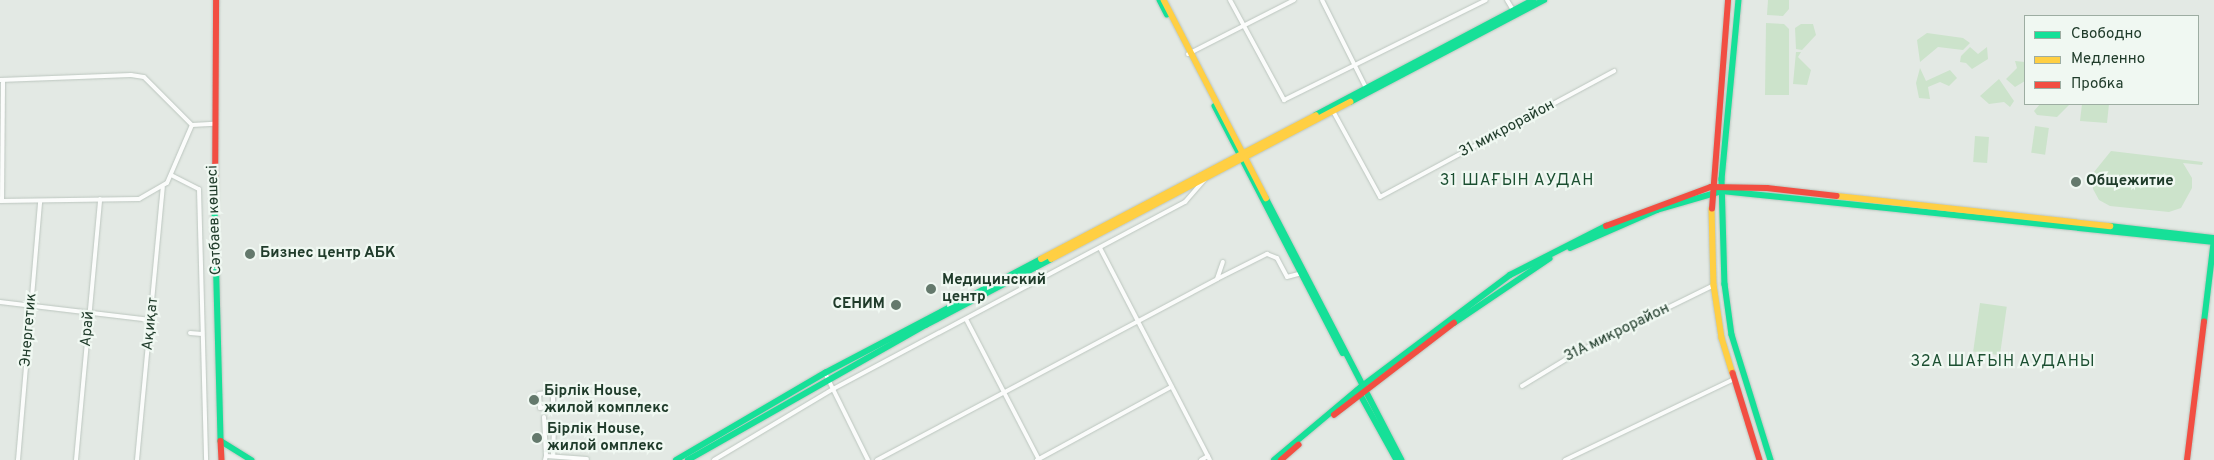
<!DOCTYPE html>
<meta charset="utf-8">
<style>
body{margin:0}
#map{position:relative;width:2214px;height:460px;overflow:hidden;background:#e3e9e4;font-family:Overpass,sans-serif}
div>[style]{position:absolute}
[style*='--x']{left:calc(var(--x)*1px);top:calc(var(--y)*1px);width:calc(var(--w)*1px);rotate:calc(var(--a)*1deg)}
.green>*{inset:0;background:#cce3cb;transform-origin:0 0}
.roads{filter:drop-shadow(0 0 1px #bcc6bf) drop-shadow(0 0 1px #bcc6bf)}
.street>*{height:4px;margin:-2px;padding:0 2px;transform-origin:2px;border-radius:2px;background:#fbfcfb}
.fast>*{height:5.5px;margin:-2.75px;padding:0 2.75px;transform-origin:2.75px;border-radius:2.75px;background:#16e098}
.slow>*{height:5.5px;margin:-2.75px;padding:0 2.75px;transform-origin:2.75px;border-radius:2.75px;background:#ffcf43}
.jam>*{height:5.5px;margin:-2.75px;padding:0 2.75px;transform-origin:2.75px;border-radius:2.75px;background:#f24e42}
.dots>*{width:14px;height:14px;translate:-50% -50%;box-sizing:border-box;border:2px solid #f0f8f2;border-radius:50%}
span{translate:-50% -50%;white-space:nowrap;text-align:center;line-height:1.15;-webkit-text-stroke:4.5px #f0f8f2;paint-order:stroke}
.street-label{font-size:15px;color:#203c2b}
.poi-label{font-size:15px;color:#203c2b;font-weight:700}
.left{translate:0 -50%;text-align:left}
.right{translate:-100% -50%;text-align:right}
.neighbourhood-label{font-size:16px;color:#1b4f31;letter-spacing:1px}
.legend{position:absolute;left:2024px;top:15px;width:175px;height:90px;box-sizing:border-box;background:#f0f8f2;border:1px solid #9dada2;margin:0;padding:6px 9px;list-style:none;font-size:15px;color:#203c2b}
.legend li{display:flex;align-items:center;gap:10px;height:25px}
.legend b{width:25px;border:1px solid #9dada2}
</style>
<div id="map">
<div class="green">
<i style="clip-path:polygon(1768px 0,1789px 0,1789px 9px,1783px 16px,1767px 15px)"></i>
<i style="clip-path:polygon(1766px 23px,1784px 24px,1789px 29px,1789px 95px,1765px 95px)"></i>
<i style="clip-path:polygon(1801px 24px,1813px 24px,1816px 35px,1802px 50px,1796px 49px,1795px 28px)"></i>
<i style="clip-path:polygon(1927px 33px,1963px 38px,1970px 43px,1963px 50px,1938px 47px,1920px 62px,1917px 40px)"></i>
<i style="clip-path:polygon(1970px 47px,1978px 54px,1987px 47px,1988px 59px,1972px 69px,1966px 63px,1960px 62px,1961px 56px)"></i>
<i style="clip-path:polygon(1796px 52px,1801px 52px,1798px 57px,1811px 70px,1807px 85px,1793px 84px)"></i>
<i style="clip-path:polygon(2015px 61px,2025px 62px,2025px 81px,2015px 87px,2006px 79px,2017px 68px)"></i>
<i style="clip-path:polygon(1920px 68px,1926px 81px,1950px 70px,1957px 78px,1949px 86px,1940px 82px,1928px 87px,1930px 99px,1919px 98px,1916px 83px)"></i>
<i style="clip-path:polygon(1999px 79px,2014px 101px,2010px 107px,2004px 102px,1989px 104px,1980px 96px)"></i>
<i style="clip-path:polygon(2040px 104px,2070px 104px,2057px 117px,2037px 115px,2034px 111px)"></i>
<i style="clip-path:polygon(2082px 104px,2109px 104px,2107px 123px,2080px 121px)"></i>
<i style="left:2035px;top:126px;width:14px;height:27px;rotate:8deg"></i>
<i style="left:1975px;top:136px;width:14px;height:26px;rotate:4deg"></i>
<i style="clip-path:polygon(2111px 151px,2203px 162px,2202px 165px,2183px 163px,2192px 178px,2192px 188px,2181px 208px,2169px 212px,2110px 206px,2099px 200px,2093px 189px,2094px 172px)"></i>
<i style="left:1980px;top:303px;width:27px;height:49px;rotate:8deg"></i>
</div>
<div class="roads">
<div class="street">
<i style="--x:1230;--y:0;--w:114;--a:61.6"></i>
<i style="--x:1284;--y:100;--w:225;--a:-26.3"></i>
<i style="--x:1322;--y:0;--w:98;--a:63.4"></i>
<i style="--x:1507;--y:0;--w:12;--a:59"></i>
<i style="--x:1188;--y:54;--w:119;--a:-27"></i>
<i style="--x:0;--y:80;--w:131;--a:-2.2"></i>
<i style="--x:131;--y:75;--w:13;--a:9"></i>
<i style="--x:144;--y:77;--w:68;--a:45"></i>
<i style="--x:1333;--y:111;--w:98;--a:61.3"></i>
<i style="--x:1380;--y:197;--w:266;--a:-28.3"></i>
<i style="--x:192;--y:125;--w:22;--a:-3"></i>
<i style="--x:171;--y:175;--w:31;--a:27"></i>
<i style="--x:199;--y:189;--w:271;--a:88.5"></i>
<i style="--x:0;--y:201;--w:139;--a:-0.8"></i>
<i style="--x:139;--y:199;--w:32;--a:-30"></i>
<i style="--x:167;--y:183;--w:63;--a:-66.7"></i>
<i style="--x:2;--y:201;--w:121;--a:-89.5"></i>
<i style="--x:1100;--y:248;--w:239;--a:62.6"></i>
<i style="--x:1219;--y:278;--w:54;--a:-26.6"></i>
<i style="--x:1267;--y:254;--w:11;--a:22"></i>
<i style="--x:1277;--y:258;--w:21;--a:62"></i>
<i style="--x:1287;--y:277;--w:16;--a:-15"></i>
<i style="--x:0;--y:302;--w:152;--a:6.8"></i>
<i style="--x:966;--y:319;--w:159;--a:62.6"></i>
<i style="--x:190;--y:333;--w:12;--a:5"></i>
<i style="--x:825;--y:373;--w:97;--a:63.7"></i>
<i style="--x:1522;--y:386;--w:66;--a:-31.3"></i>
<i style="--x:1578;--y:352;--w:152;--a:-26.2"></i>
<i style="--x:553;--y:392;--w:14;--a:90"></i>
<i style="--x:553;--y:406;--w:13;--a:171"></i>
<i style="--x:540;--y:408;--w:14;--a:-94"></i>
<i style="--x:539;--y:394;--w:14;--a:-8"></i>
<i style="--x:544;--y:417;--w:39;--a:87"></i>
<i style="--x:545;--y:431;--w:20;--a:-6"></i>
<i style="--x:553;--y:456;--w:28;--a:-88"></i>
<i style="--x:18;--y:460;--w:260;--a:-85.1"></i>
<i style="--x:76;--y:460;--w:262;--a:-84.7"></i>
<i style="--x:137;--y:460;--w:274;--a:-84.6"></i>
<i style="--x:545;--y:460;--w:4;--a:-76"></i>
<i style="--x:546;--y:456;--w:41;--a:4.2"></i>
<i style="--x:714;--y:460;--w:139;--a:-30.8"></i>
<i style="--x:833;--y:389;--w:399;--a:-28"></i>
<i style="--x:1185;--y:202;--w:30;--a:-49"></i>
<i style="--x:877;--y:460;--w:385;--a:-28"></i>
<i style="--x:1217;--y:279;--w:18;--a:-71"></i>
<i style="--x:1037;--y:460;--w:153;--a:-28.6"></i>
<i style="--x:1201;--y:460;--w:8;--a:-30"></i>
<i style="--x:1565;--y:460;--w:187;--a:-25.6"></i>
</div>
<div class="fast">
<i style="--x:1160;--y:0;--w:16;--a:63"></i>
<i style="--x:1739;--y:0;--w:180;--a:95.4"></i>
<i style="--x:1722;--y:179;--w:105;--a:88.4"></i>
<i style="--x:1725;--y:284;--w:51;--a:82.2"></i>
<i style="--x:1732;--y:335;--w:131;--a:72.7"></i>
<i style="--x:1350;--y:102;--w:219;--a:-27.7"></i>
<i style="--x:1215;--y:106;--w:278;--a:62.6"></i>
<i style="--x:1316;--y:115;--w:246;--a:-27.9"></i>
<i style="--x:1266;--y:198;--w:295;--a:62.6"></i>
<i style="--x:215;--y:209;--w:232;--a:88.5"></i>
<i style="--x:2110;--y:226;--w:105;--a:6.6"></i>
<i style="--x:1570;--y:248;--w:95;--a:-23.6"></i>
<i style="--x:1657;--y:210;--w:68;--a:-16.3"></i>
<i style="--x:1722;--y:191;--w:495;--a:5.9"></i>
<i style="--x:2204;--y:322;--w:84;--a:-83.1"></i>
<i style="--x:1454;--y:323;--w:115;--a:-34"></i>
<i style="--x:1358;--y:390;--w:80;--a:60.9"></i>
<i style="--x:221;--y:441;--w:36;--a:32"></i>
<i style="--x:676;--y:460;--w:173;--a:-30.3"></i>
<i style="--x:825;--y:373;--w:244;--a:-27.8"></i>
<i style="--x:688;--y:460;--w:274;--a:-29.6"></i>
<i style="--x:926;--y:325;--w:141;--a:-27.8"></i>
<i style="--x:1274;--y:460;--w:114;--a:-40"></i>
<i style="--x:1361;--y:387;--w:186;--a:-36.9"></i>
<i style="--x:1510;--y:275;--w:108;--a:-27"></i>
</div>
<div class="slow">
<i style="--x:1164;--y:0;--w:223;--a:62.7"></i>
<i style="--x:1837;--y:196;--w:275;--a:6.3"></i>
<i style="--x:1712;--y:209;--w:76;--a:88.5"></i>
<i style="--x:1714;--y:285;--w:54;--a:81.4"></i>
<i style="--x:1722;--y:338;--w:37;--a:73"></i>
<i style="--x:1041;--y:259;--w:310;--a:-27.6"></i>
<i style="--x:1051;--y:259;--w:338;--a:-27.7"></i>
</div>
<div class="jam">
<i style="--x:215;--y:209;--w:209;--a:-89.7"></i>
<i style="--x:1712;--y:209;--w:210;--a:-85.6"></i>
<i style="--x:1606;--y:226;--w:112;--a:-20.4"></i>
<i style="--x:1711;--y:187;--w:56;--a:1"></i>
<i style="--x:1767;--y:188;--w:70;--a:6.5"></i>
<i style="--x:1733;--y:373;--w:91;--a:72.8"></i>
<i style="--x:1334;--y:415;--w:151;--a:-37.5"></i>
<i style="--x:221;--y:441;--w:19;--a:87"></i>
<i style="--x:1281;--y:460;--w:23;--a:-41"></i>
<i style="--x:2187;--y:460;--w:139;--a:-83"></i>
</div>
</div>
<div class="dots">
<i style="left:2076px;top:182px;background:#64796c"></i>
<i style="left:250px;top:254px;background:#64796c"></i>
<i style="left:931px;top:289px;background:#64796c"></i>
<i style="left:896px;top:305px;background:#64796c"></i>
<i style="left:534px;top:400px;background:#64796c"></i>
<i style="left:537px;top:438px;background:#64796c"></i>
</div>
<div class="street-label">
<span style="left:1507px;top:129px;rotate:-28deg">31 микрорайон</span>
<span style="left:215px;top:220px;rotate:-92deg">Сәтбаев көшесі</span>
<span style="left:151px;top:324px;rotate:-84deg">Ақиқат</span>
<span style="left:88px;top:329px;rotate:-85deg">Арай</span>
<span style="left:29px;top:330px;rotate:-85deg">Энергетик</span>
<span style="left:1617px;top:333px;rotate:-26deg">31А микрорайон</span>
</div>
<div class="poi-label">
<span class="left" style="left:2086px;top:182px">Общежитие</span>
<span class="left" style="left:260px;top:254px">Бизнес центр АБК</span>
<span class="left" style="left:942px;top:289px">Медицинский<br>центр</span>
<span class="right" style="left:885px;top:305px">СЕНИМ</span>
<span class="left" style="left:544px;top:400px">Бірлік House,<br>жилой комплекс</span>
<span class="left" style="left:547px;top:438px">Бірлік House,<br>жилой омплекс</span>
</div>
<div class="neighbourhood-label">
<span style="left:1517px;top:181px">31 ШАҒЫН АУДАН</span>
<span style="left:2003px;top:362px">32А ШАҒЫН АУДАНЫ</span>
</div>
<ul class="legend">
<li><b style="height:6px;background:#16e098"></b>Свободно</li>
<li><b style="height:6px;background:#ffcf43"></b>Медленно</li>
<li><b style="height:6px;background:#f24e42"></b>Пробка</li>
</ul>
</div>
